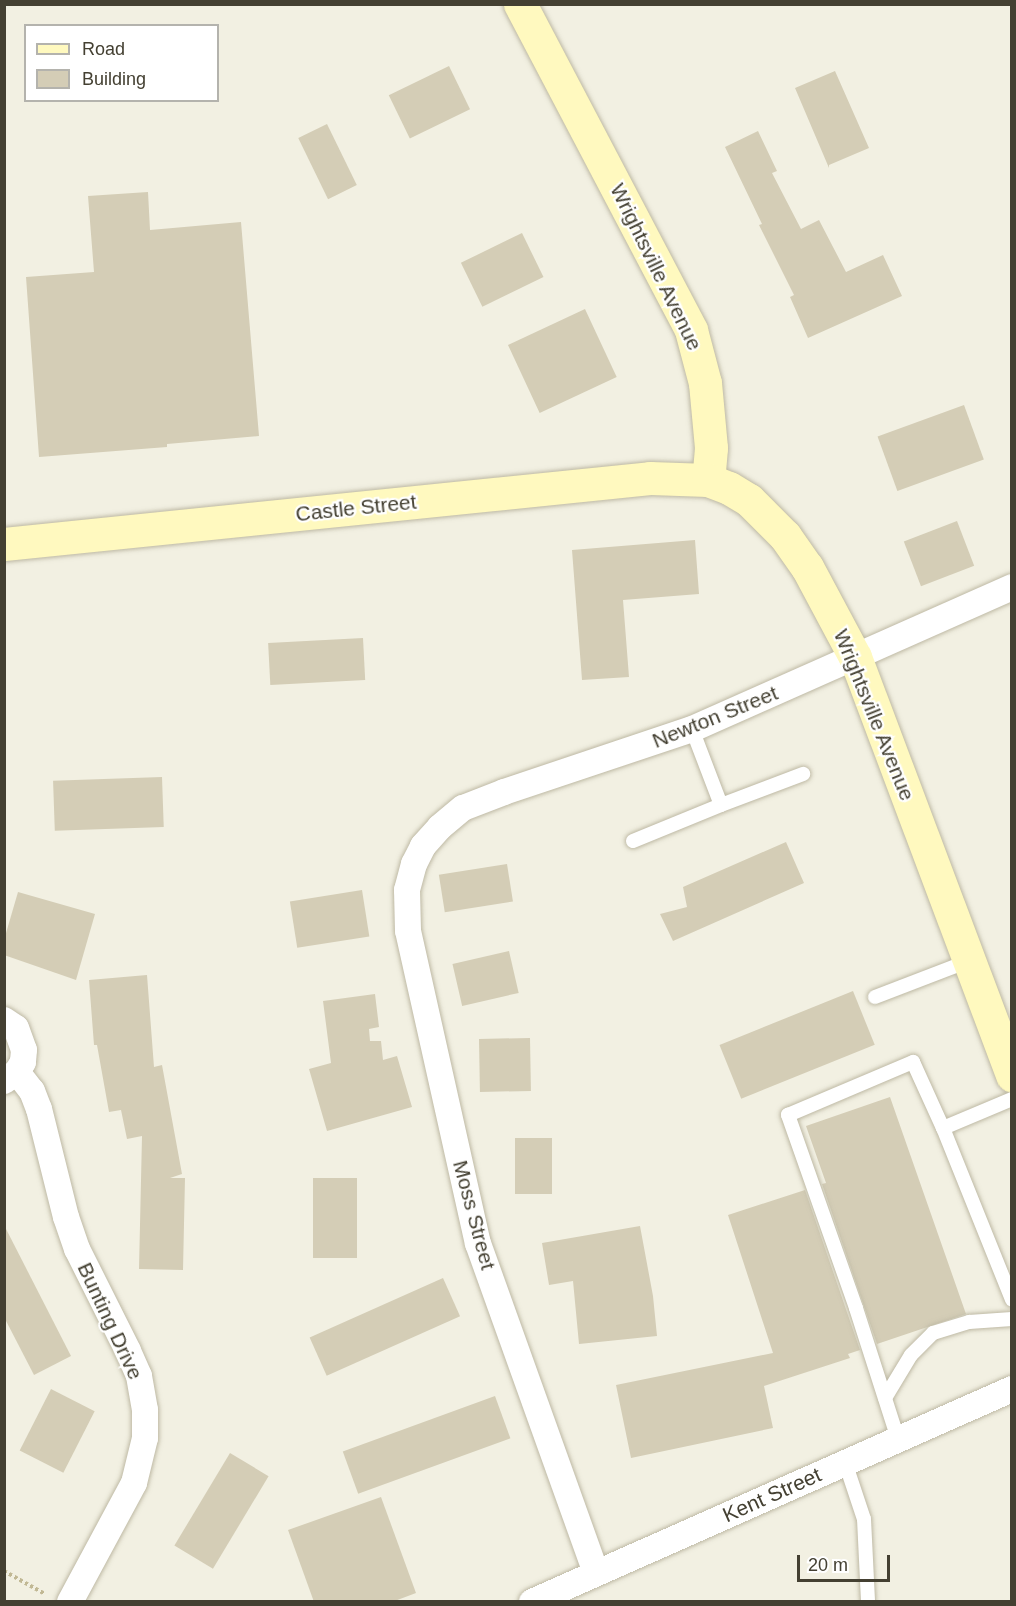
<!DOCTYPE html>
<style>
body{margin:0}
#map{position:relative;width:1016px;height:1606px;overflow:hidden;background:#f2f0e2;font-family:Helvetica,sans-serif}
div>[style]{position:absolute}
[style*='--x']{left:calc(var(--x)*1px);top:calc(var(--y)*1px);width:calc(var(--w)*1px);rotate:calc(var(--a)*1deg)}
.building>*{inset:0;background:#d4cdb6;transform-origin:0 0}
.path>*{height:4px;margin-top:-2px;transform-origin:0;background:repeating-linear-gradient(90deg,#c1b894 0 3px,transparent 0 6px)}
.roads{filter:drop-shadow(0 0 2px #beb9a4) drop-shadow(0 0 2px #beb9a4)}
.lane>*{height:14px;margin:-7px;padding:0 7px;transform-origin:7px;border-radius:7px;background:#fff}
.street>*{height:26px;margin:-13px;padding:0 13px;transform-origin:13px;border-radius:13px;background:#fff}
.secondary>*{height:33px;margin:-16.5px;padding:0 16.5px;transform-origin:16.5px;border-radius:16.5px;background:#fff9bf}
span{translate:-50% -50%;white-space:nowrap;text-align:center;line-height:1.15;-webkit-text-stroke:4.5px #fff;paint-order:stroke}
.street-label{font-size:21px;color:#444032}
.frame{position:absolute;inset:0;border:6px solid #444032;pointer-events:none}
.legend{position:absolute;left:24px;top:24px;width:195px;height:78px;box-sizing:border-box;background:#fff;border:2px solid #b4b3ad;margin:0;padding:8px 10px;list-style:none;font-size:18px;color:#444032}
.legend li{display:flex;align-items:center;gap:12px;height:30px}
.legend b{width:30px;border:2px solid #b4b3ad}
.scale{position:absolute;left:797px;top:1555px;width:93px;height:27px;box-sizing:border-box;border:3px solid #444032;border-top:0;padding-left:8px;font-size:18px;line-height:21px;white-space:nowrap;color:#444032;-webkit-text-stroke:4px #fff;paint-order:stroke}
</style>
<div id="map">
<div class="building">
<i style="left:449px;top:66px;width:48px;height:67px;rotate:64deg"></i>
<i style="clip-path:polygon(835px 71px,869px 148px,829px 165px,829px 168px,795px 88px)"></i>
<i style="left:327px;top:124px;width:68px;height:32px;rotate:64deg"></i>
<i style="clip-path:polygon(758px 131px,777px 171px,772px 173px,801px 229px,819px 220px,846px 272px,883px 255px,902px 296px,808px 338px,790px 297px,794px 295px,759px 225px,762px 224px,725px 147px)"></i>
<i style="clip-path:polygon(148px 192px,150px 230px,241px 222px,259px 436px,167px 444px,167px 447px,39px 457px,26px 277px,94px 272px,88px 196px)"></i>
<i style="left:522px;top:233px;width:49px;height:68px;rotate:64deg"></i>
<i style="left:585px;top:309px;width:75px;height:85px;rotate:65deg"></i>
<i style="left:964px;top:405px;width:58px;height:92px;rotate:70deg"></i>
<i style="left:957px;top:521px;width:48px;height:57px;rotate:69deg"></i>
<i style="clip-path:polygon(695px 540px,699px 594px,623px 600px,629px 677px,582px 680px,572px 550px)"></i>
<i style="left:363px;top:638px;width:42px;height:95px;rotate:87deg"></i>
<i style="left:162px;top:777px;width:50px;height:109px;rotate:88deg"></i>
<i style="clip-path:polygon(786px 842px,804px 883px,673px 941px,660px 914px,687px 907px,683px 887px)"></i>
<i style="left:507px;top:864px;width:38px;height:69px;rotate:81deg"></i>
<i style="left:362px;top:890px;width:47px;height:73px;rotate:81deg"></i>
<i style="clip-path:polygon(18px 892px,95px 914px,76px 980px,4px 955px,4px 940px)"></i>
<i style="left:509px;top:951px;width:43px;height:58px;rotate:77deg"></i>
<i style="clip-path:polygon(147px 975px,154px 1067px,162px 1065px,182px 1174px,170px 1178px,185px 1178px,183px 1270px,139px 1269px,142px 1136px,127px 1139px,121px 1110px,109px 1112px,97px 1045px,94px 1045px,89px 980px)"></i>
<i style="left:853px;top:991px;width:58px;height:144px;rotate:68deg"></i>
<i style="clip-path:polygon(375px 994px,379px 1027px,369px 1029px,370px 1041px,381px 1041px,383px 1060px,397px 1056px,412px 1107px,327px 1131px,309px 1069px,331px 1063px,323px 1001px)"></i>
<i style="left:530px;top:1038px;width:53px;height:51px;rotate:89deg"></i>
<i style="clip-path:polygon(890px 1097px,966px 1314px,877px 1344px,822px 1184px,826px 1183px,806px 1126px)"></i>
<i style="left:515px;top:1138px;width:37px;height:56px"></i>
<i style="left:313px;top:1178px;width:44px;height:80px"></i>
<i style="clip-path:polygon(805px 1190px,860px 1350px,848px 1354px,850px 1358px,764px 1386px,773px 1428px,631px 1458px,616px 1385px,773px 1353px,728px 1215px)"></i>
<i style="clip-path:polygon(4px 1225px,71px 1356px,34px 1375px,4px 1317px)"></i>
<i style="clip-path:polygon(640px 1226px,653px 1296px,657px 1336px,579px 1344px,573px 1281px,549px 1285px,542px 1243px)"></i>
<i style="left:443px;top:1278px;width:42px;height:146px;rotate:66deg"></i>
<i style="left:51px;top:1389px;width:49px;height:69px;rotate:27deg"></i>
<i style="left:495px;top:1396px;width:45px;height:162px;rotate:70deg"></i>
<i style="left:230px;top:1453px;width:45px;height:108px;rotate:31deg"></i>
<i style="clip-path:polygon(381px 1497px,416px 1593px,392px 1602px,314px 1602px,288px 1530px)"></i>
</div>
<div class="path">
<i style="--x:4;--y:1571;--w:47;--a:29.3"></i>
</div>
<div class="roads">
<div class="lane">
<i style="--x:692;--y:729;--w:81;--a:69.1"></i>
<i style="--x:721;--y:805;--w:88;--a:-20.7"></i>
<i style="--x:633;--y:841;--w:95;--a:-22.2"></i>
<i style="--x:875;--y:997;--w:101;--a:-21"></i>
<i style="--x:943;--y:1128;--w:75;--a:-22.8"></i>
<i style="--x:885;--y:1398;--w:50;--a:-58.8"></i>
<i style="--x:911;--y:1355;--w:31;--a:-45"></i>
<i style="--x:933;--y:1333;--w:38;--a:-17"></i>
<i style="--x:969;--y:1322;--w:43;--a:-4"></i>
<i style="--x:898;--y:1439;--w:138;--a:-107.8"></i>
<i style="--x:856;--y:1308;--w:205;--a:-109.4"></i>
<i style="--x:788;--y:1115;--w:136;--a:-23"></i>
<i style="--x:913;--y:1062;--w:72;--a:65.6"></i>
<i style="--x:943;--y:1128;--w:185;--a:68.1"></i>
<i style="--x:845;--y:1462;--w:60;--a:71.6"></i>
<i style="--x:864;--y:1519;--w:83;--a:87.2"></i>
</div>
<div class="street">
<i style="--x:4;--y:1020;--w:14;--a:34"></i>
<i style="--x:16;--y:1028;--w:23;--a:70"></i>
<i style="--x:24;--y:1050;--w:12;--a:95"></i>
<i style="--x:23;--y:1062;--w:12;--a:121"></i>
<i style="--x:17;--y:1072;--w:16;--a:145"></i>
<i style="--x:17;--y:1072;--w:24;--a:52"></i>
<i style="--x:32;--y:1091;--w:19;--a:69"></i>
<i style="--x:39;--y:1109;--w:111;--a:76"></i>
<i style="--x:66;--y:1217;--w:34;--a:71"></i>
<i style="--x:77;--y:1249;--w:114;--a:63.4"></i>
<i style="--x:128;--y:1351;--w:27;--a:66"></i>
<i style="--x:139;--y:1376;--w:35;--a:80"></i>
<i style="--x:145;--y:1410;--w:28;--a:90"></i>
<i style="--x:145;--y:1438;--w:46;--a:103.7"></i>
<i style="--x:134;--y:1483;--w:135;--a:118.3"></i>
<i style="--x:596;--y:1573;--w:350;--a:-109.7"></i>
<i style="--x:478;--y:1244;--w:321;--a:-102.6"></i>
<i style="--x:408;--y:931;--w:41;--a:-91.4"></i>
<i style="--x:407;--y:890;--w:27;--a:-75"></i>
<i style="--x:414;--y:864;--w:20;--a:-63"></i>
<i style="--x:423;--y:846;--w:25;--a:-48"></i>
<i style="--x:440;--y:827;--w:30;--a:-40"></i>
<i style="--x:463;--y:808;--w:44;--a:-21.3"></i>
<i style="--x:504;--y:792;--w:198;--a:-18.5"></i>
<i style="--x:692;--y:729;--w:350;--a:-23.9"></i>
<i style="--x:532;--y:1602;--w:525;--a:-23.93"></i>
</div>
<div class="secondary">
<i style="--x:520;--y:4;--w:368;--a:62.3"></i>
<i style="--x:691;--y:330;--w:55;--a:75.2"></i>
<i style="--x:705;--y:383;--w:65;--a:84.7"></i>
<i style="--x:711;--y:448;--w:32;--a:95"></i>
<i style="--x:4;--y:544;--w:649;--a:-5.83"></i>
<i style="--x:650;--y:478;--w:58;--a:2"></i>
<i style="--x:708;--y:480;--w:22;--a:21"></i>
<i style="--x:729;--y:488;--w:23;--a:31"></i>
<i style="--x:749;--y:500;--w:51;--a:45"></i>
<i style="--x:785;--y:536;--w:38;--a:55"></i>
<i style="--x:807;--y:567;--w:102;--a:61.9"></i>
<i style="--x:855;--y:657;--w:447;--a:69.4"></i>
</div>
</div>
<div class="street-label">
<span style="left:656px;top:267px;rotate:64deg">Wrightsville Avenue</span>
<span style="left:356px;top:508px;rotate:-6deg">Castle Street</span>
<span style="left:874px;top:715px;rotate:68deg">Wrightsville Avenue</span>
<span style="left:715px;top:717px;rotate:-22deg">Newton Street</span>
<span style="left:474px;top:1215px;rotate:75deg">Moss Street</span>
<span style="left:110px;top:1321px;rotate:65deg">Bunting Drive</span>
<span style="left:772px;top:1495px;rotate:-24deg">Kent Street</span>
</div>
<div class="frame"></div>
<ul class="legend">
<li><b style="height:8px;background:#fff9bf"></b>Road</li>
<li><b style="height:16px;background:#d4cdb6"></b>Building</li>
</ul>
<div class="scale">20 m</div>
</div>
